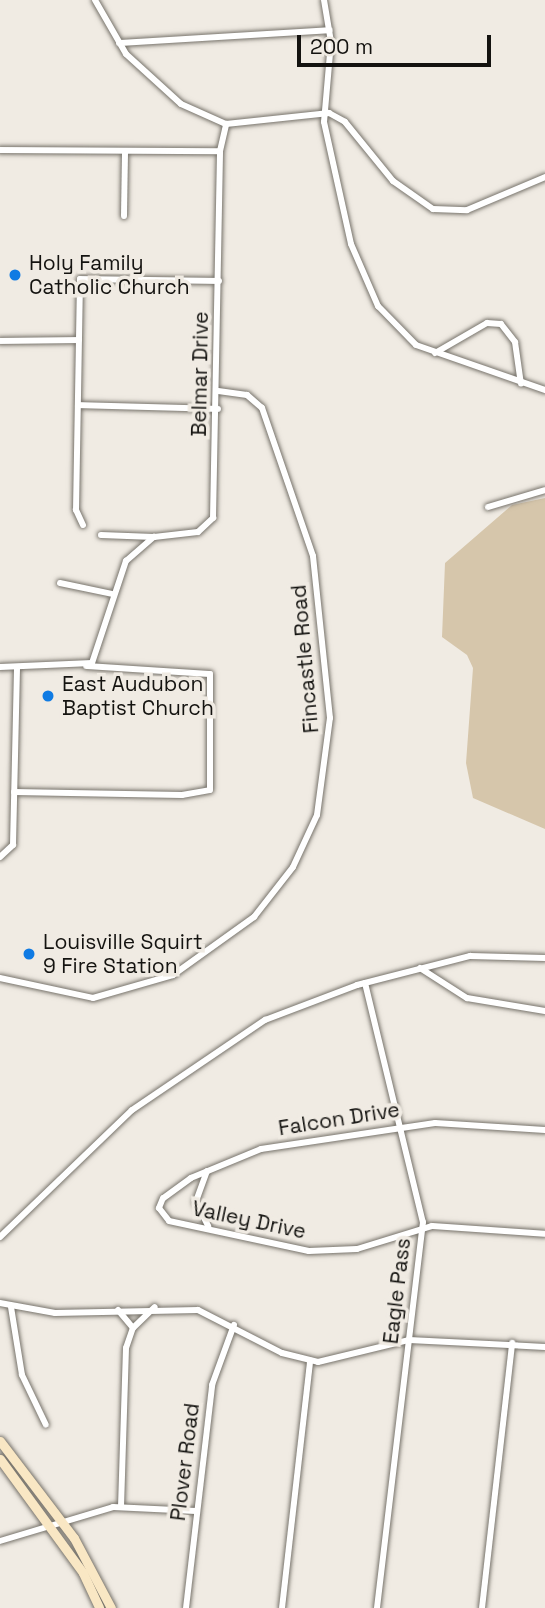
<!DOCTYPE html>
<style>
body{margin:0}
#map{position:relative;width:545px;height:1608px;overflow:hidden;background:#f0ebe3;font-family:"Space Grotesk",sans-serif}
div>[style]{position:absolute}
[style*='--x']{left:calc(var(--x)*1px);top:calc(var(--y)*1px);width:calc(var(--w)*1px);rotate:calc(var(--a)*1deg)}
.green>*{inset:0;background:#d6c6ab}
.roads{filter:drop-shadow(0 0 2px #77736b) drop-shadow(0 0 2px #77736b)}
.street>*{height:6px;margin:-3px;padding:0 3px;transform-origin:3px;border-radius:3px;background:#fff}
.secondary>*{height:9px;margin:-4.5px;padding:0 4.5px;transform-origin:4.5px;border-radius:4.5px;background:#f9e7c4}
.dots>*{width:19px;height:19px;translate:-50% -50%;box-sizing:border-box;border:4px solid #f0ebe3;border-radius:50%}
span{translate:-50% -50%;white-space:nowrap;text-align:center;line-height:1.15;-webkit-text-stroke:7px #f0ebe3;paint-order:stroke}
.poi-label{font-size:21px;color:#141310}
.left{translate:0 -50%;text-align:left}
.street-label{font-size:21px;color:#141310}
.scale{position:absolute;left:297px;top:35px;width:194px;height:32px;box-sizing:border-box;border:4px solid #141310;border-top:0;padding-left:9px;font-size:21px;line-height:24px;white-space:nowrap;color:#141310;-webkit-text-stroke:5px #f0ebe3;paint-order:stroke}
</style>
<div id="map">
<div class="green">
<i style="clip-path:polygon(545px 498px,545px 829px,473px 798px,466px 763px,473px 668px,467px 655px,442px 637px,445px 563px,512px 505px)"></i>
</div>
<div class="roads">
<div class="street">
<i style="--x:95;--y:0;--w:62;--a:60.1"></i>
<i style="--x:126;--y:54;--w:74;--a:42.3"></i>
<i style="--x:181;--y:104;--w:49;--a:24"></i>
<i style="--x:226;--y:124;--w:104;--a:-6.1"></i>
<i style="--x:329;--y:113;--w:18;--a:29"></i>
<i style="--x:345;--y:122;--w:76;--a:50.9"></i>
<i style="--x:393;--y:181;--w:49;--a:35"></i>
<i style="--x:433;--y:209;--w:34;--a:2"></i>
<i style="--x:467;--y:210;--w:85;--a:-22.9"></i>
<i style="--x:324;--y:0;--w:43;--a:80.5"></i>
<i style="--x:331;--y:42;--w:80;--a:95"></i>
<i style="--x:324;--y:122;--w:125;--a:77.5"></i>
<i style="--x:351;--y:244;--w:68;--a:66.5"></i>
<i style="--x:378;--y:306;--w:54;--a:45.7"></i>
<i style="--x:416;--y:345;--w:137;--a:19.2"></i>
<i style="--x:119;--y:43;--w:211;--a:-3.5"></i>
<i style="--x:0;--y:150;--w:220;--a:0.3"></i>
<i style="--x:124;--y:216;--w:65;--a:-89.1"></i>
<i style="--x:0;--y:341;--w:79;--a:-0.7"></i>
<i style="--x:435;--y:353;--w:60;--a:-30"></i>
<i style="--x:487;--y:323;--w:14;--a:4"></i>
<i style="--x:501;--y:324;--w:23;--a:52"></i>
<i style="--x:515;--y:342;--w:42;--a:81.9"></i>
<i style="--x:78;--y:405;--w:140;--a:1.6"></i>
<i style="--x:488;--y:507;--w:59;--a:-16.6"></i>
<i style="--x:83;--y:525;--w:17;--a:-115"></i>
<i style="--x:76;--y:510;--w:231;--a:-89"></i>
<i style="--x:80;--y:279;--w:139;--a:0.8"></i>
<i style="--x:101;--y:535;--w:53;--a:2.2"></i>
<i style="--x:60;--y:583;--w:53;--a:11.9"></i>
<i style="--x:0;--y:667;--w:92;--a:-2.5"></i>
<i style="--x:92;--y:663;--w:108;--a:-71.6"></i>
<i style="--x:126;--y:561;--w:37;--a:-41"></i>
<i style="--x:154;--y:537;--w:44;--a:-6.5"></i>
<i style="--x:198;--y:532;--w:21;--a:-43"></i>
<i style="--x:213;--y:518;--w:367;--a:-88.9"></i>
<i style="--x:220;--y:151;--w:28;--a:-77"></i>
<i style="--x:14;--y:792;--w:168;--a:1"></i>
<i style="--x:182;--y:795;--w:28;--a:-10"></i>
<i style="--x:210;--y:790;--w:116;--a:-90"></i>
<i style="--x:210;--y:674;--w:124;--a:-176.3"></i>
<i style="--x:0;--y:857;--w:18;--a:-43"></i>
<i style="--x:13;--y:845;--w:178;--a:-88.7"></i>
<i style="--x:420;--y:968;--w:56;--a:32.6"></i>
<i style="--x:467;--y:998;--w:79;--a:9.5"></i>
<i style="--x:0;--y:978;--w:95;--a:12.1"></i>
<i style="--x:93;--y:998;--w:83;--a:-16"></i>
<i style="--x:173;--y:975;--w:100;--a:-35.6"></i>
<i style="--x:254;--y:917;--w:63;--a:-52"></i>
<i style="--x:293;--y:867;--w:57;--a:-65.2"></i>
<i style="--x:317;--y:815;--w:98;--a:-82.4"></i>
<i style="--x:330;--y:718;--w:163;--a:-96"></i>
<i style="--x:313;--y:556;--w:157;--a:-109"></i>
<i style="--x:262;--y:408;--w:20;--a:-139"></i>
<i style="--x:247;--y:395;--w:29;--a:-172"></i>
<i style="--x:365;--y:983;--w:246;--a:76.4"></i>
<i style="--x:423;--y:1222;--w:389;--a:96.8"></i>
<i style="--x:545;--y:1130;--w:110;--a:-176.4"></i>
<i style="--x:435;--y:1123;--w:176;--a:171.5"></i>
<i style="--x:261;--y:1149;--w:76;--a:157.5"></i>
<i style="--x:191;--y:1178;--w:34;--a:144"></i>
<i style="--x:163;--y:1198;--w:11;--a:112"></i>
<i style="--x:159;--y:1208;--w:16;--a:52"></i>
<i style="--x:169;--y:1221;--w:143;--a:12.1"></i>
<i style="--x:309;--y:1251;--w:48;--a:-2.4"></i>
<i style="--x:357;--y:1249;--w:78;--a:-17"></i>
<i style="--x:432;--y:1226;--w:113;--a:4"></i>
<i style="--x:207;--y:1171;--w:33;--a:110"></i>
<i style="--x:196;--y:1202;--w:27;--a:63"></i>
<i style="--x:0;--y:1237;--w:183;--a:-43.9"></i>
<i style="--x:132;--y:1110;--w:161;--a:-34.1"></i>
<i style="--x:265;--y:1020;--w:98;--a:-20.8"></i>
<i style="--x:357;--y:985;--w:117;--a:-14.4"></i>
<i style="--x:470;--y:956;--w:75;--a:1.5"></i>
<i style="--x:0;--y:1303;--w:56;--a:10.3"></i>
<i style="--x:55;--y:1313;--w:143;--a:-1.2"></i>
<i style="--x:198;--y:1310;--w:94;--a:27.1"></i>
<i style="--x:282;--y:1353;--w:37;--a:14"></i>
<i style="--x:318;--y:1362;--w:94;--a:-13.6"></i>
<i style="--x:409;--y:1340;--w:136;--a:2.9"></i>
<i style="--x:11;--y:1307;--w:69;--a:80.8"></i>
<i style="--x:22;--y:1375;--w:55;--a:64.4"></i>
<i style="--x:118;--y:1310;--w:23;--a:50"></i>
<i style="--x:121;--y:1507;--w:159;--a:-88.2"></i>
<i style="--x:126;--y:1348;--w:21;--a:-71"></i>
<i style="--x:133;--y:1328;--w:30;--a:-44"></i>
<i style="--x:0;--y:1541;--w:118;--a:-16.7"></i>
<i style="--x:113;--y:1507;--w:83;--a:2.8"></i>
<i style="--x:186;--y:1608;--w:225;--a:-83.3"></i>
<i style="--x:212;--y:1385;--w:64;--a:-69.9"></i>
<i style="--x:282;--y:1608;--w:249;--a:-83.5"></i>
<i style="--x:482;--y:1608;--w:267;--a:-83.5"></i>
</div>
<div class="secondary">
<i style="--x:0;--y:1441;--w:122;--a:52.7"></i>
<i style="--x:74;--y:1538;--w:79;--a:62.1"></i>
<i style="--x:0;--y:1459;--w:141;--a:53.9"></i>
<i style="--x:83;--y:1573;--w:38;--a:65"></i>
</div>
</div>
<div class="dots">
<i style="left:15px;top:275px;background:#107be3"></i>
<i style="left:48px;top:696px;background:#107be3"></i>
<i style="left:29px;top:954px;background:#107be3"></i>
</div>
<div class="poi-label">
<span class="left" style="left:29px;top:275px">Holy Family<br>Catholic Church</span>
<span class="left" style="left:62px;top:696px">East Audubon<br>Baptist Church</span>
<span class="left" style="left:43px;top:954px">Louisville Squirt<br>9 Fire Station</span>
</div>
<div class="street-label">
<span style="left:200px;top:374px;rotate:-89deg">Belmar Drive</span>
<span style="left:305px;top:659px;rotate:-95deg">Fincastle Road</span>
<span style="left:339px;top:1119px;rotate:-9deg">Falcon Drive</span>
<span style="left:249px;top:1220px;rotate:12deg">Valley Drive</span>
<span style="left:397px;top:1291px;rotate:-83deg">Eagle Pass</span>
<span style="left:185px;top:1462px;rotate:-83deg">Plover Road</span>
</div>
<div class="scale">200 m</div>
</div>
